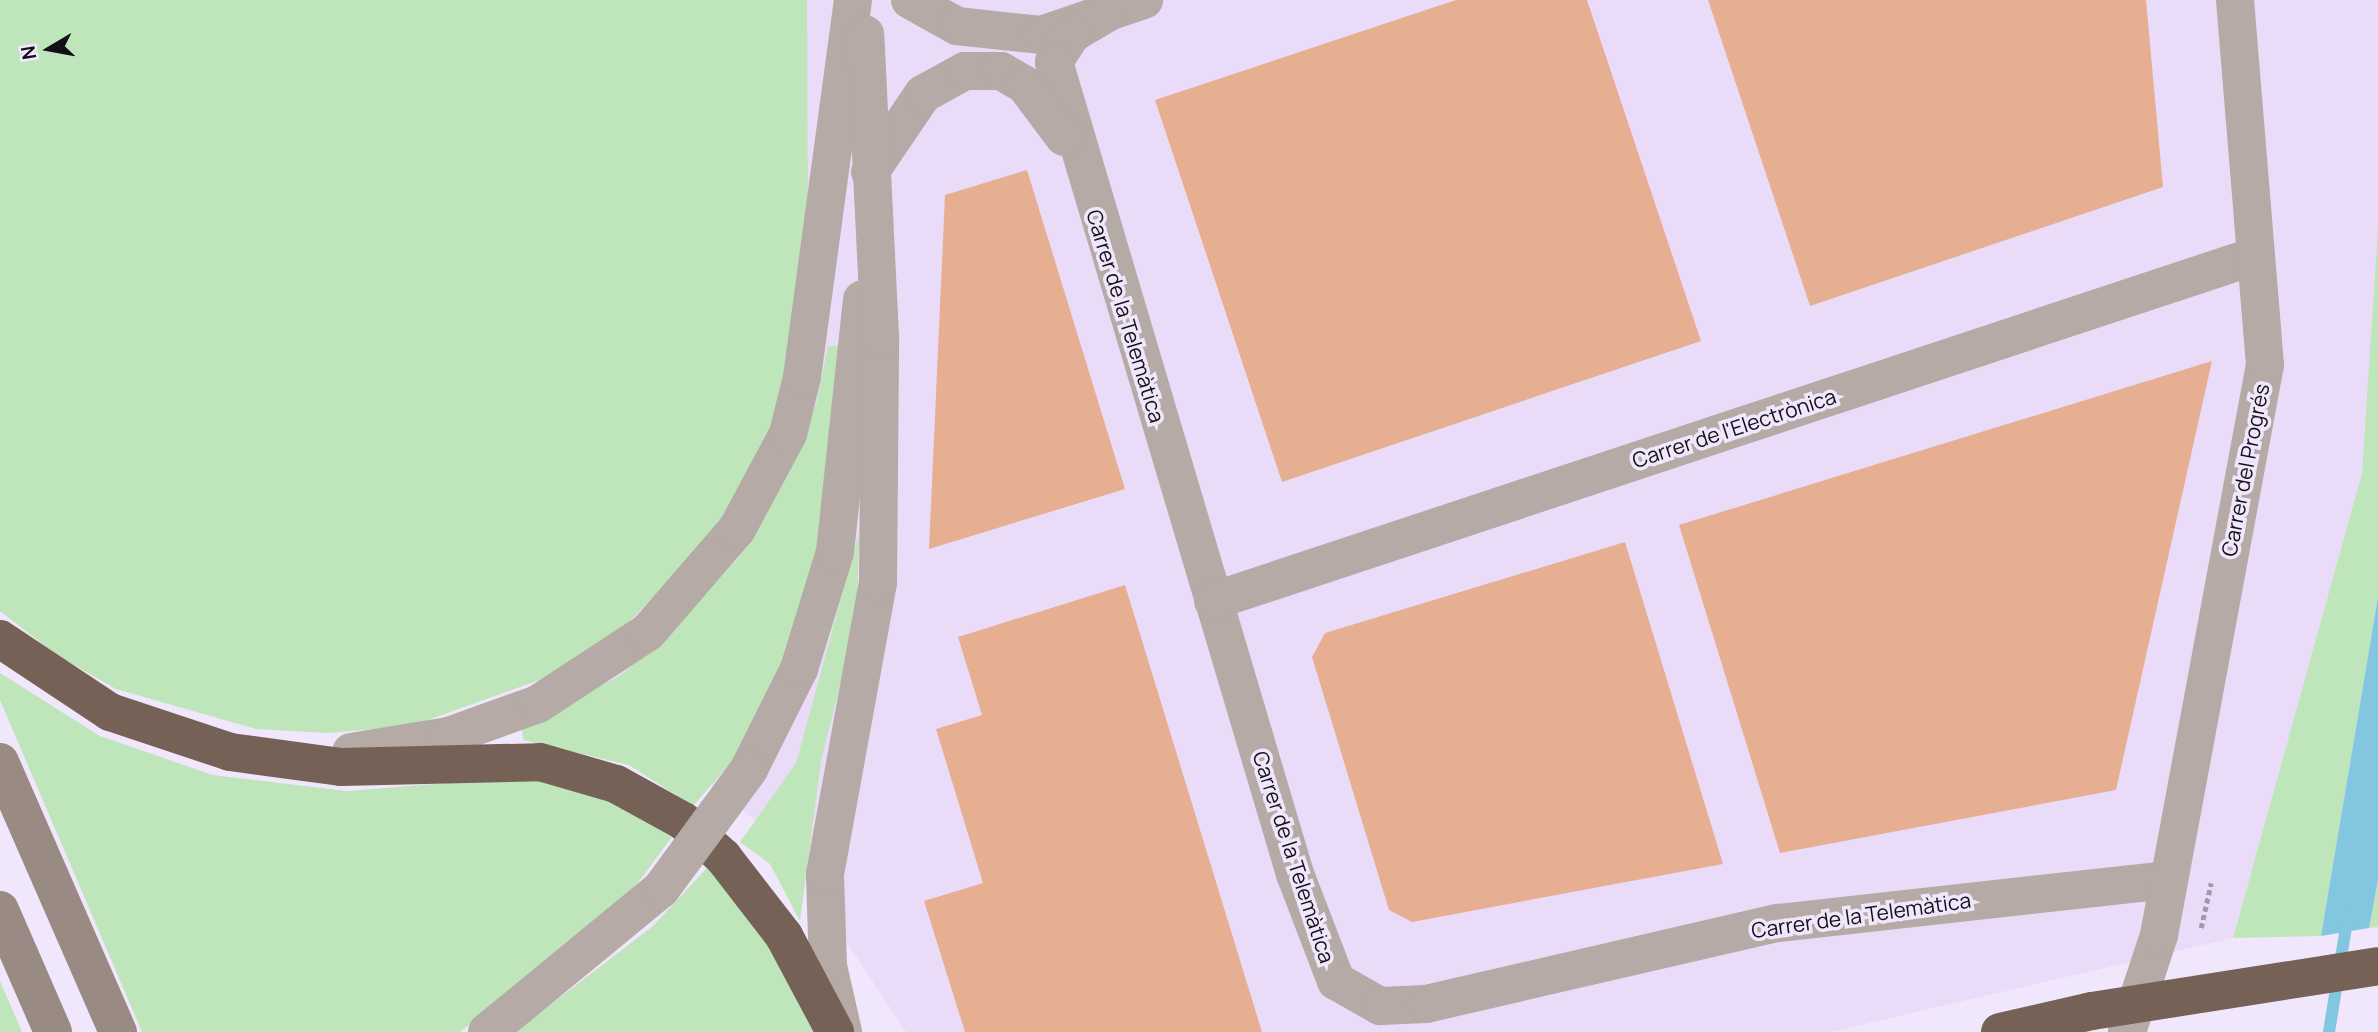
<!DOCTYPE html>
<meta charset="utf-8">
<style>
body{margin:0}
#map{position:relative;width:2378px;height:1032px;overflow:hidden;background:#f1e7fd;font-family:Manrope,sans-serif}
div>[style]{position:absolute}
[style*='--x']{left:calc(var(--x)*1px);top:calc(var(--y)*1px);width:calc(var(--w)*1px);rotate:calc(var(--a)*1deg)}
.built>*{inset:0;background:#eadcf9}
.green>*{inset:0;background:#bfe5bb}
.water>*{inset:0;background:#83c6e0}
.stream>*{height:12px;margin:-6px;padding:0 6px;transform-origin:6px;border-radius:6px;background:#83c6e0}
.building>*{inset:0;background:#e7af92}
.path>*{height:4.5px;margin-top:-2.25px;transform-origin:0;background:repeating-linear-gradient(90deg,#a19aab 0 5px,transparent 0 8.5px)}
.street>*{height:38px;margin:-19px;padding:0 19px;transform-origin:19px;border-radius:19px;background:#b5aaa5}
.secondary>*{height:38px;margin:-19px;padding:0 19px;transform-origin:19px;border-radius:19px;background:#998b83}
.highway>*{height:38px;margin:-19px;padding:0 19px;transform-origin:19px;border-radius:19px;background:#756156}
.street-bridge>*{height:38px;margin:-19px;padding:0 19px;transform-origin:19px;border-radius:19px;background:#b5aaa5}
.highway-bridge>*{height:38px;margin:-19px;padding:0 19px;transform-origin:19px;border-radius:19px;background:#756156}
span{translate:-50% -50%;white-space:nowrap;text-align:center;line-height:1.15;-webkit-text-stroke:7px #f1e7fd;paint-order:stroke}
.street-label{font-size:21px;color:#130f17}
.north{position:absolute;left:14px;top:14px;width:70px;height:70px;-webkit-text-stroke:5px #f1e7fd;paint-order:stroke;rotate:260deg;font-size:19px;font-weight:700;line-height:28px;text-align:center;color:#130f17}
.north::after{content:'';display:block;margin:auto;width:24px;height:32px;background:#130f17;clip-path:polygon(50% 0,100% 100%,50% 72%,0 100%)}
</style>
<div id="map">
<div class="built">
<i style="clip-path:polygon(791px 0,2378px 0,2378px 227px,2362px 473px,2233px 938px,1831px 1032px,906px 1032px,780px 841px,554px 654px)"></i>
</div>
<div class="green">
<i style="clip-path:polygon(0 0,807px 0,808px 223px,776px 422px,707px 543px,611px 640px,548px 677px,411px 726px,328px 733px,256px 729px,116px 689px,57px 655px,0 611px)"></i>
<i style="clip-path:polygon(2378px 227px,2378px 597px,2321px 936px,2233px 938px,2362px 473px)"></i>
<i style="clip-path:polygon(828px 346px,839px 346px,826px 521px,788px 659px,740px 752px,693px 806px,629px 765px,523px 740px,522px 728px,621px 675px,671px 632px,739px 557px,795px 457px,817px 401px)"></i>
<i style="clip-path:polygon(859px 533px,857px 616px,821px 761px,800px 921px,770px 864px,740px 842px,796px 763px)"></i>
<i style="clip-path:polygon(0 673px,100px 736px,213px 775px,347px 791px,509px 778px,559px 782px,596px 791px,674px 834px,623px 903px,460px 1032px,142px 1032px,0 700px)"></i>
<i style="clip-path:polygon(708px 867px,765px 938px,813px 1032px,515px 1032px,653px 926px)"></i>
<i style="clip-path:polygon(2378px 880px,2378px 927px,2369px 928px)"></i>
<i style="clip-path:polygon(0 981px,22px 1032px,0 1032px)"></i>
</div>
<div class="water">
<i style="clip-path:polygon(2378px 597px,2378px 880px,2369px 928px,2321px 936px)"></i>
</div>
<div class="stream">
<i style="--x:2329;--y:1032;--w:119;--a:-80.8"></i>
</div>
<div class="building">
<i style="clip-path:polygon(1456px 0,1587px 0,1701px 341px,1282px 482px,1155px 100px)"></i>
<i style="clip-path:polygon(1708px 0,2146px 0,2163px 187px,1810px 306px)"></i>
<i style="clip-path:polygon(1027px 170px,1125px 489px,929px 549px,945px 195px)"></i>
<i style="clip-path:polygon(2212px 361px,2116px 790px,1780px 853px,1679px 525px)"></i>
<i style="clip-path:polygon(1625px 542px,1723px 864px,1412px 922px,1389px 910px,1312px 657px,1325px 633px)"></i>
<i style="clip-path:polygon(1125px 585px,1262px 1032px,965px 1032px,924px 901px,983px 883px,936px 729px,982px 715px,958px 637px)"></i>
</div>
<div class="path">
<i style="--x:2201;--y:928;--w:46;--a:-77.5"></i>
</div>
<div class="street">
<i style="--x:910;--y:0;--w:54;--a:29"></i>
<i style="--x:957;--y:26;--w:84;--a:6.1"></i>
<i style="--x:1041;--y:35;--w:109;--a:-18.8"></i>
<i style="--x:1109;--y:12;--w:43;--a:149.3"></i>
<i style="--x:1072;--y:34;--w:33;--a:123"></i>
<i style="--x:1054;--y:62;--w:847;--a:73.47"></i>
<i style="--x:1295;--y:874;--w:115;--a:69"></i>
<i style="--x:1336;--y:981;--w:51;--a:29.6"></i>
<i style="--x:1380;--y:1006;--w:46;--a:-2.5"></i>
<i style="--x:1426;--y:1004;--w:361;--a:-13"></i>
<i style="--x:1778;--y:923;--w:389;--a:-6.3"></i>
<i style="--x:870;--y:172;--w:94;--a:-55.8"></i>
<i style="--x:923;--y:94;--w:48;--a:-28.7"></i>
<i style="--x:965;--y:71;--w:36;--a:0"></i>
<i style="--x:1001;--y:71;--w:28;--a:30"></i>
<i style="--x:1025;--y:85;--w:65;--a:53.1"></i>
<i style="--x:1213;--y:601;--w:1098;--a:-18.32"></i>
<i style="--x:351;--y:752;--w:99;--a:-9.3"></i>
<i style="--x:449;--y:736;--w:95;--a:-19.8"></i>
<i style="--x:538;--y:704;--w:131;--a:-33.2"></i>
<i style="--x:648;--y:632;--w:136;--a:-49.2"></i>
<i style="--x:737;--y:529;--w:108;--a:-61.8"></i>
<i style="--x:788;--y:434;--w:59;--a:-76.2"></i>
<i style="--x:802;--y:377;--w:380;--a:-82.3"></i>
<i style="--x:749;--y:769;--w:112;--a:-63.4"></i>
<i style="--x:799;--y:669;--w:122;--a:-72.9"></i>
<i style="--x:835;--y:552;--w:254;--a:-83.9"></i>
<i style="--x:487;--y:1032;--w:225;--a:-39.4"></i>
<i style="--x:843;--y:1032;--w:68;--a:-102.8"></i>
<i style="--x:828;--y:966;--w:92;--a:-91.9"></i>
<i style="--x:825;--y:874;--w:296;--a:-79.7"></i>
<i style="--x:878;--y:583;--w:247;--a:-89.5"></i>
<i style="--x:880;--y:336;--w:302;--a:-92.8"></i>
<i style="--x:2127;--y:1032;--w:102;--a:-71.7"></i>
<i style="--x:2159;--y:935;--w:580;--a:-79.47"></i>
<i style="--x:2265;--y:365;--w:366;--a:-94.7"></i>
</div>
<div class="secondary">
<i style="--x:0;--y:762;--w:295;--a:66.4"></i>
<i style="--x:0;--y:910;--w:133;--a:66.5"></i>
</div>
<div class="highway">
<i style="--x:0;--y:639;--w:132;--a:33.6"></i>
<i style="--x:110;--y:712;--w:126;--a:18.4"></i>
<i style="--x:230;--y:752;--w:112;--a:7.7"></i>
<i style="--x:341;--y:767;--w:199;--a:-1.4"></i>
<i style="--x:540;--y:762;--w:79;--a:16.1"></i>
<i style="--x:616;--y:784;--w:77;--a:28.9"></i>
<i style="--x:683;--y:821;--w:54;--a:42"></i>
<i style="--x:723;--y:857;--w:100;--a:52.3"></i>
<i style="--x:784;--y:936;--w:109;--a:62"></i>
<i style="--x:2000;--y:1032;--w:94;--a:-12.9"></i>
</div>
<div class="street-bridge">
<i style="--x:661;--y:889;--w:149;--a:-53.7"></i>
</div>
<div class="highway-bridge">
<i style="--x:2092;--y:1011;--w:290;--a:-8.9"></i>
</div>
<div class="street-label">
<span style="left:1126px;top:316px;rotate:73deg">Carrer de la Telemàtica</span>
<span style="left:1734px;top:428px;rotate:-18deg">Carrer de l'Electrònica</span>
<span style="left:2245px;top:470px;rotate:-79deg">Carrer del Progrés</span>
<span style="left:1294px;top:857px;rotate:72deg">Carrer de la Telemàtica</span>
<span style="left:1861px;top:915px;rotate:-8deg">Carrer de la Telemàtica</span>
</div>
<div class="north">N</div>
</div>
